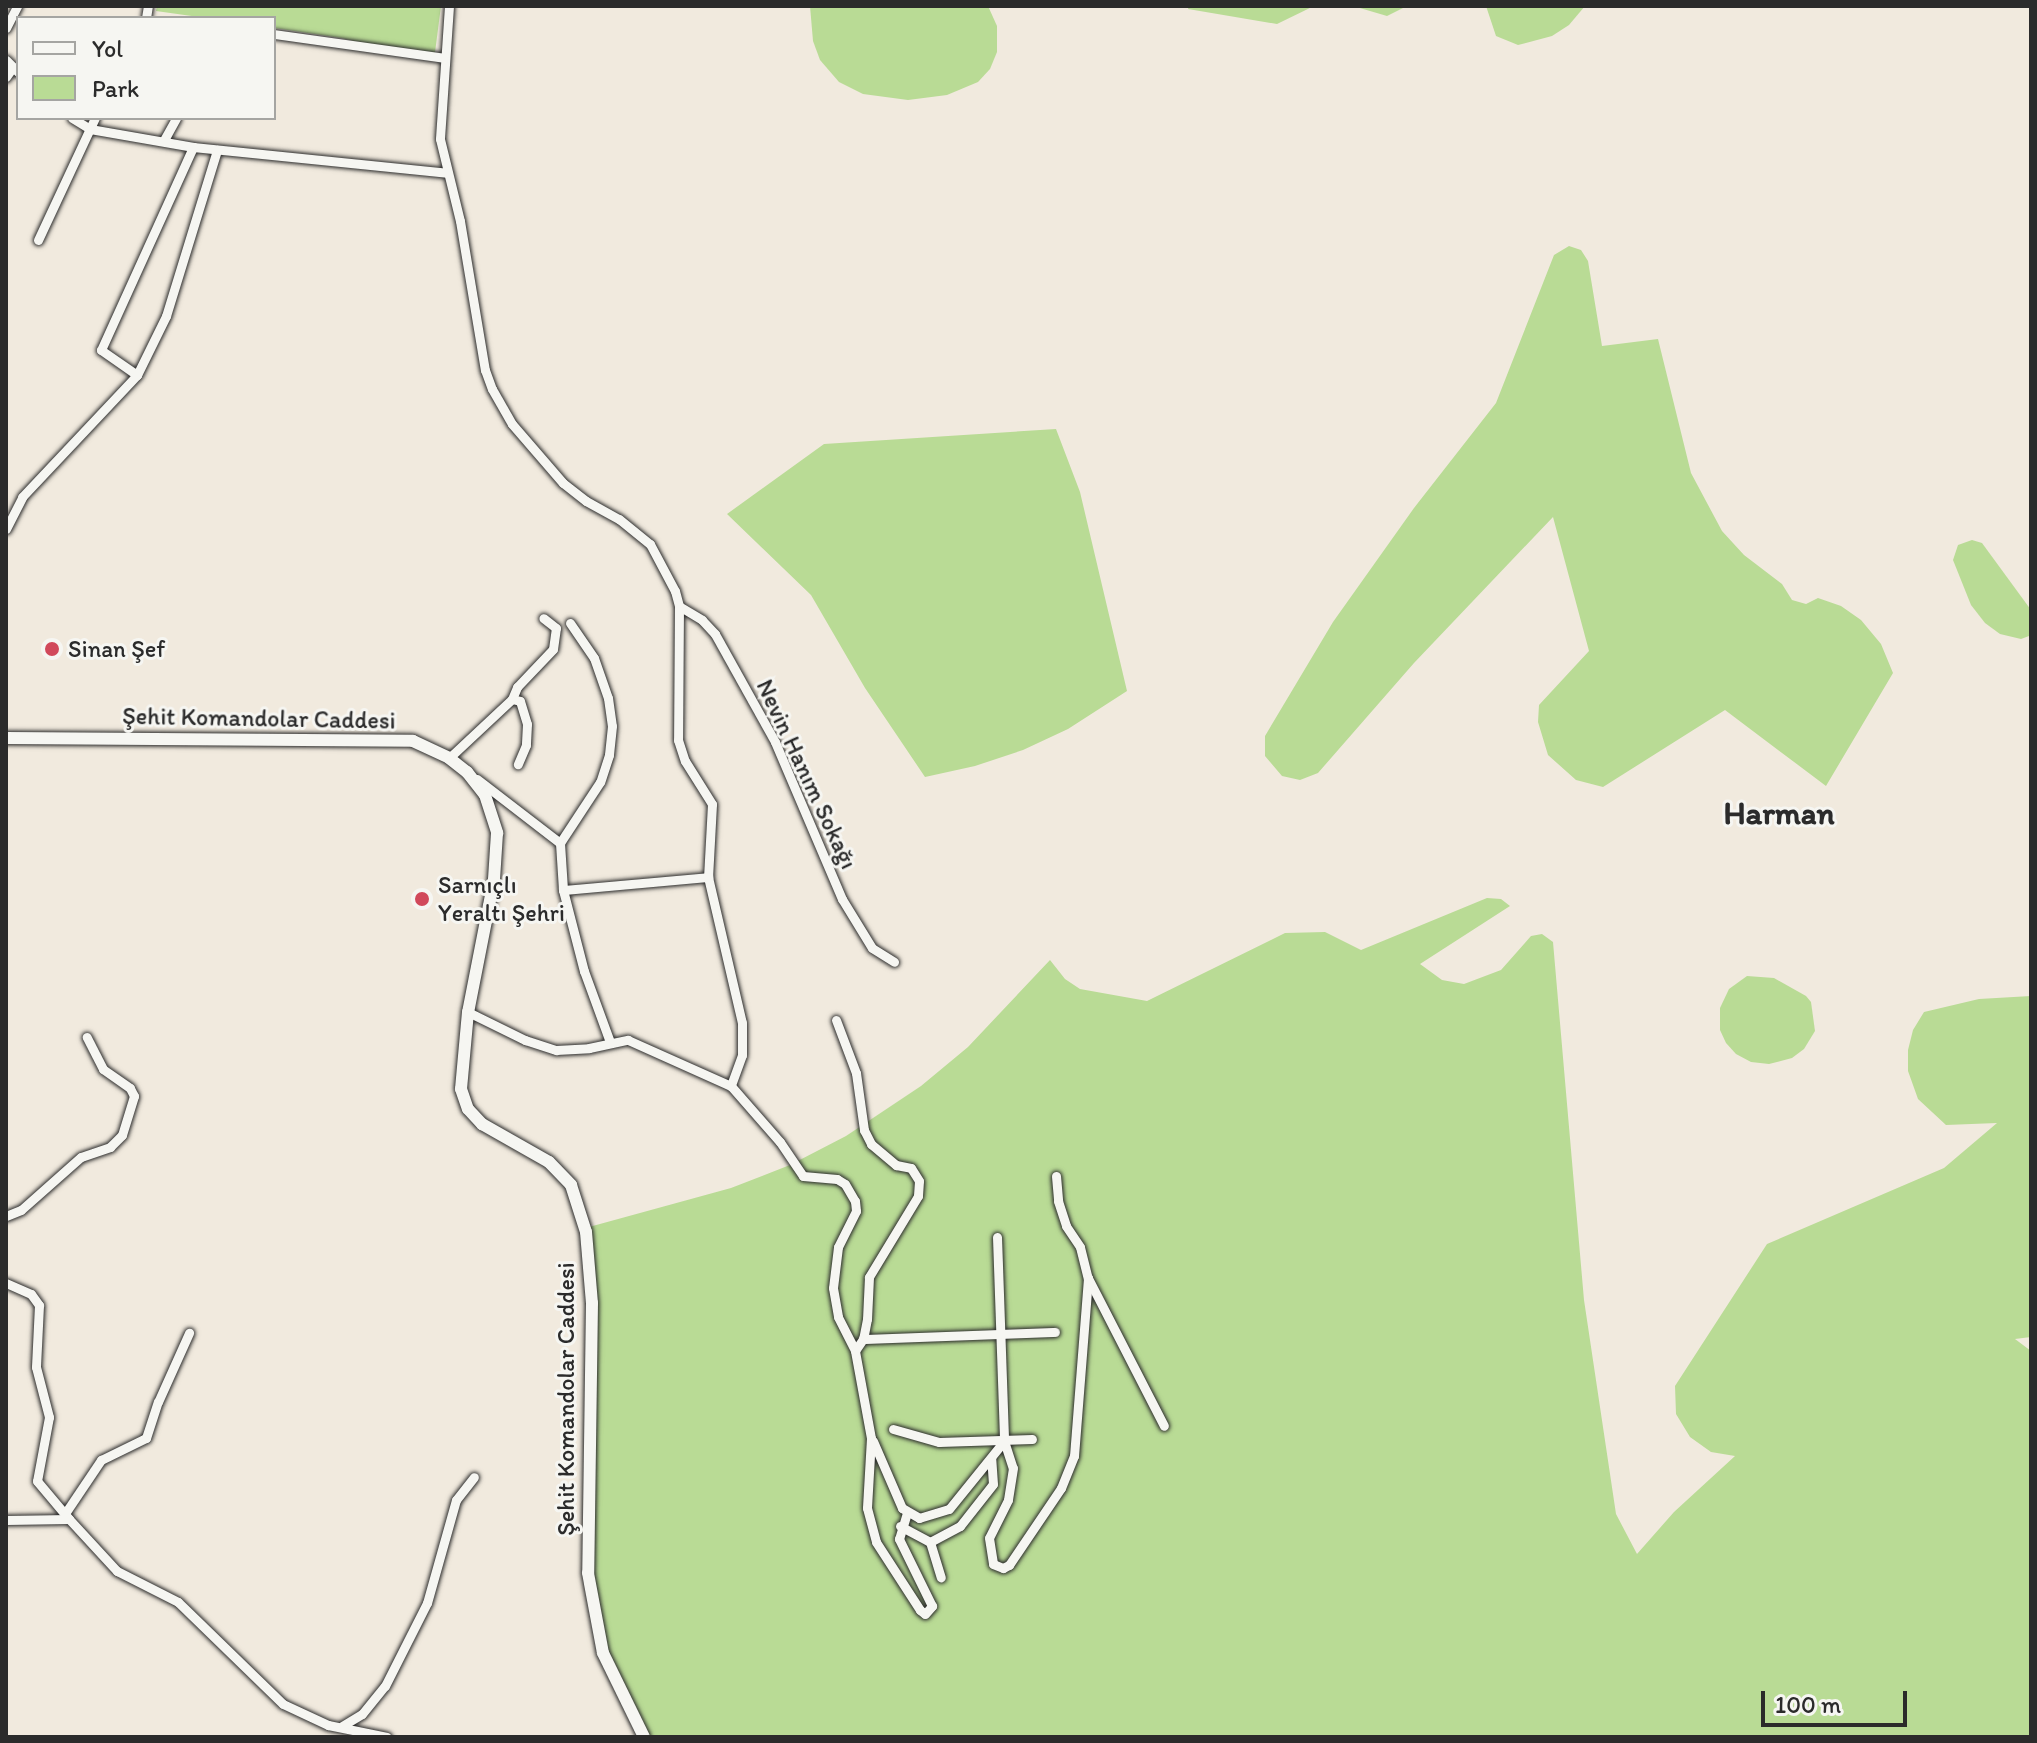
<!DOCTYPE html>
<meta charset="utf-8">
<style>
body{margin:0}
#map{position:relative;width:2037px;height:1743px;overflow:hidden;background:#f1eade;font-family:Itim,sans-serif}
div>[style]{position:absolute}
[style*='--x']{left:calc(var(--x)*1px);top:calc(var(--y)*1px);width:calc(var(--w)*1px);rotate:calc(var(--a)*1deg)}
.green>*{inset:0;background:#b9db95}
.roads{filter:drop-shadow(0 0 2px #2b2b2b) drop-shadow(0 0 2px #2b2b2b)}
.minor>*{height:9px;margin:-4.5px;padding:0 4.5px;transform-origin:4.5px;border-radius:4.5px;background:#f6f6f2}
.secondary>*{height:12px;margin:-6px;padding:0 6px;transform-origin:6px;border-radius:6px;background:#f6f6f2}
.dots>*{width:22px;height:22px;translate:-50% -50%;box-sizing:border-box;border:4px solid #f6f6f2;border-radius:50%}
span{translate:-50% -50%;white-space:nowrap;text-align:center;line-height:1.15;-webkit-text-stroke:6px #f6f6f2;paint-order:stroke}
.poi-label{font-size:24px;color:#2b2b2b}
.left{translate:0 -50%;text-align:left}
.street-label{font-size:24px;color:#2b2b2b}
.district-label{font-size:32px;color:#2b2b2b;font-weight:700}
.frame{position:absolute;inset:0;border:8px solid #2b2b2b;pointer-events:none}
.legend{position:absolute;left:16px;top:16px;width:260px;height:104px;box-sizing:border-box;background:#f6f6f2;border:2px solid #a5a5a2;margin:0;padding:10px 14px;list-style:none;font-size:24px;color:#2b2b2b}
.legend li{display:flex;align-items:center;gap:16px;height:40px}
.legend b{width:40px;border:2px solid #a5a5a2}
.scale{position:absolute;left:1761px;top:1691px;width:146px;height:36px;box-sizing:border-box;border:4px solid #2b2b2b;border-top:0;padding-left:10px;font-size:24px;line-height:28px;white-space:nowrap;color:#2b2b2b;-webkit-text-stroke:6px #f6f6f2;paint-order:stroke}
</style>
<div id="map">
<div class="green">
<i style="clip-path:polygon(157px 6px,441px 6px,434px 60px,341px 38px,274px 28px,274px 18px,206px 18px,156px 11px)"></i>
<i style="clip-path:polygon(810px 6px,988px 6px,997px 26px,997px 52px,990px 69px,978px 82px,947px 95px,908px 100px,863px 94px,839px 82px,820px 60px,813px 41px)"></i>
<i style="clip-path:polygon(1189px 6px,1314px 6px,1277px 24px,1188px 9px)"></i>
<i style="clip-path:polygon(1353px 6px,1407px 6px,1387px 16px)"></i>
<i style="clip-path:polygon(1486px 6px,1585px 6px,1569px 25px,1552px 36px,1518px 45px,1496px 36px)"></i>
<i style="clip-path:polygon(1569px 246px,1581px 250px,1588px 261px,1602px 346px,1658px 339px,1691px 473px,1722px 531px,1744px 555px,1782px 584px,1792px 600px,1806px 604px,1818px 598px,1841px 606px,1861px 620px,1881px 644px,1893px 673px,1826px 786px,1725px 710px,1603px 787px,1576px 780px,1548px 755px,1538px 722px,1539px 705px,1589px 651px,1553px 517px,1414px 663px,1318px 773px,1300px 780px,1282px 776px,1265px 756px,1265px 736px,1333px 622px,1414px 508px,1496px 403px,1554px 255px)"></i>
<i style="clip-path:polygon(1056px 429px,1080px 492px,1127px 691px,1068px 729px,1023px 750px,975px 766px,925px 777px,865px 688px,811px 595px,727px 514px,824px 444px)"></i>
<i style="clip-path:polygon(1972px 540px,1982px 543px,2031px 610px,2029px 636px,2021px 639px,2000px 634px,1985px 623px,1971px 605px,1953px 560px,1958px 545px)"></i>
<i style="clip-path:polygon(1487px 898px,1501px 899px,1510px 906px,1420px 964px,1442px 980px,1464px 984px,1501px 970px,1531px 936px,1542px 934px,1553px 942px,1584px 1300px,1616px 1514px,1637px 1554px,1674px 1512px,1735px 1456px,1711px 1452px,1690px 1437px,1676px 1414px,1675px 1386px,1767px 1244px,1944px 1168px,1997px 1123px,1946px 1125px,1918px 1099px,1908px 1071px,1908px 1050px,1913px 1030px,1924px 1012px,1979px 999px,2031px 996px,2031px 1337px,2015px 1339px,2031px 1351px,2031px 1737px,644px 1737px,594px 1621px,589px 1227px,731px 1188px,790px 1165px,846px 1136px,921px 1086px,968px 1047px,1050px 960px,1065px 979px,1080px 989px,1147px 1001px,1285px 933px,1325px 932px,1361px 950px)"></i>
<i style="clip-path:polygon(1747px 976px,1774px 978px,1806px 996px,1811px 1002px,1815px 1031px,1804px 1049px,1792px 1058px,1769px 1064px,1751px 1062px,1736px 1054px,1726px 1043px,1720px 1030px,1720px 1008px,1729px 989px)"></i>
</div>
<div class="roads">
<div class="minor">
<i style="--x:449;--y:6;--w:133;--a:93.9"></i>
<i style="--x:440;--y:139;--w:84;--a:76.3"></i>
<i style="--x:460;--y:221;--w:151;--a:80.5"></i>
<i style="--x:485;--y:370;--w:20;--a:70"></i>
<i style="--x:492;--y:389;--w:40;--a:60.3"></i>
<i style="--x:512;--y:424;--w:78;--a:49.2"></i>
<i style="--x:563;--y:483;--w:29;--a:38"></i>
<i style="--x:586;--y:501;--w:38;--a:29"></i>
<i style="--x:619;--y:519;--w:40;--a:39"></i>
<i style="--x:650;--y:544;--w:53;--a:62"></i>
<i style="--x:675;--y:591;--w:16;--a:75"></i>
<i style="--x:679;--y:606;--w:134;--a:90.4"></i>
<i style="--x:678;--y:740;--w:22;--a:72"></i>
<i style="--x:685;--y:761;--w:51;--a:57.9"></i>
<i style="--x:712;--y:804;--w:73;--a:93.1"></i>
<i style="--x:708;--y:877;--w:150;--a:76.9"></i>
<i style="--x:742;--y:1023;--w:32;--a:90"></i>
<i style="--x:742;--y:1055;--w:33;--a:110"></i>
<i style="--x:146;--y:18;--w:12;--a:-81"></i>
<i style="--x:6;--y:28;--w:25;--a:-63"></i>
<i style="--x:274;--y:34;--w:172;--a:8"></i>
<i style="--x:6;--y:60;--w:17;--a:45"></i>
<i style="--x:6;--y:77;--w:12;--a:-55"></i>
<i style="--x:72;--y:118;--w:21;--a:31"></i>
<i style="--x:90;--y:129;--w:105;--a:9.9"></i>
<i style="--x:193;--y:147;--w:255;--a:5.8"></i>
<i style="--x:164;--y:140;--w:25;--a:-61"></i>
<i style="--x:38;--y:240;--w:135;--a:-65"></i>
<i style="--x:137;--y:375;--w:44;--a:-145.2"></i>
<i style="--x:101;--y:350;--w:223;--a:-65.6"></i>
<i style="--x:6;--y:529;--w:36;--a:-63"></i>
<i style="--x:22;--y:497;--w:168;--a:-46.7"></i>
<i style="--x:137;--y:375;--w:66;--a:-63.8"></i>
<i style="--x:166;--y:316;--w:174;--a:-72.9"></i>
<i style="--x:679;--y:606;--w:27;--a:31"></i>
<i style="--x:702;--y:620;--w:19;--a:47"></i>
<i style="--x:715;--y:634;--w:124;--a:60.9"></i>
<i style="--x:775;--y:742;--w:171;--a:66.9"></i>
<i style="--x:842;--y:899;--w:57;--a:58.5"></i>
<i style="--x:872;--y:948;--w:26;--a:32"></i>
<i style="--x:570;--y:623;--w:42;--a:55.6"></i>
<i style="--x:594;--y:658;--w:42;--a:70.7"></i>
<i style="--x:608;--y:698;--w:28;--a:82"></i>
<i style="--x:612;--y:726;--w:29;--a:96"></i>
<i style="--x:609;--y:755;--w:28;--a:108"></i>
<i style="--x:600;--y:782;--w:73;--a:123.3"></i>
<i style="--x:560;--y:843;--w:47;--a:86.3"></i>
<i style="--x:563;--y:890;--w:84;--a:75.5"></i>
<i style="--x:584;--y:971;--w:76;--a:69.9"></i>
<i style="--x:512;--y:699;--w:8;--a:14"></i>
<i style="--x:520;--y:701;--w:24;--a:73"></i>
<i style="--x:527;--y:724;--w:21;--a:93"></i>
<i style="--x:526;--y:745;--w:21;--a:113"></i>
<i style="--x:449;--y:758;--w:86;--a:-43.1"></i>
<i style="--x:512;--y:699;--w:13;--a:-67"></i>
<i style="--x:517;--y:687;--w:52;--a:-46.5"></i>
<i style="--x:553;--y:649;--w:21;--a:-82"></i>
<i style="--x:556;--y:628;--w:16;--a:-142"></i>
<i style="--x:477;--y:779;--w:105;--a:37.6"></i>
<i style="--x:563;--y:890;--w:146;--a:-5.1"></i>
<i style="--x:468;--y:1012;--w:64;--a:26.2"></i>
<i style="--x:525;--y:1040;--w:33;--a:18"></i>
<i style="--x:556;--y:1050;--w:33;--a:-3"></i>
<i style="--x:589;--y:1048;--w:40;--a:-12"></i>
<i style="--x:628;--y:1040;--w:113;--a:24.1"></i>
<i style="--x:731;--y:1086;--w:74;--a:48.8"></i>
<i style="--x:780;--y:1142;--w:41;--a:55.9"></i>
<i style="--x:803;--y:1176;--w:34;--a:5"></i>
<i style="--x:837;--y:1179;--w:9;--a:32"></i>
<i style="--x:845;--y:1184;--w:20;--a:60"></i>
<i style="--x:855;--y:1201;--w:10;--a:84"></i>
<i style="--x:856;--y:1211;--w:40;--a:116.6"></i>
<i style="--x:838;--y:1247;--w:41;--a:97"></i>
<i style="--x:833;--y:1288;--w:29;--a:80"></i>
<i style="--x:838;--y:1317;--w:38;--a:63"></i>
<i style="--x:855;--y:1351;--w:88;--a:79.6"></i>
<i style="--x:871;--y:1438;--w:70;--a:93.3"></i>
<i style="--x:867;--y:1508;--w:35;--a:75"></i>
<i style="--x:876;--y:1542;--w:81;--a:57.1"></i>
<i style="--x:920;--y:1610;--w:6;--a:39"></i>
<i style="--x:925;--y:1614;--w:11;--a:-49"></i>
<i style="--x:932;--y:1606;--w:75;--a:-116.2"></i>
<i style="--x:899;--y:1539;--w:27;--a:-73"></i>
<i style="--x:836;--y:1020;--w:57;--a:69.3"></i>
<i style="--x:856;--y:1073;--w:58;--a:82"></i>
<i style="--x:864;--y:1130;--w:16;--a:63"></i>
<i style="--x:871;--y:1144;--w:33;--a:40"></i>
<i style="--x:896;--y:1165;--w:15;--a:11"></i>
<i style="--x:911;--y:1168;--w:15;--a:58"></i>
<i style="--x:919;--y:1181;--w:15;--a:94"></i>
<i style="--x:918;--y:1196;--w:95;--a:121.2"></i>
<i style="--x:869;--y:1277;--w:42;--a:92.7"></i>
<i style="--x:867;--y:1319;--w:20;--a:101"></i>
<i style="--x:863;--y:1339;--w:14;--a:124"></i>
<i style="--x:1056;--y:1176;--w:25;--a:85"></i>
<i style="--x:1058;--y:1201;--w:26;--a:72"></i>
<i style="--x:1066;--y:1226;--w:25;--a:56"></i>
<i style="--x:1080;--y:1247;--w:32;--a:76"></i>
<i style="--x:6;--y:1216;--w:16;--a:-22"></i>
<i style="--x:21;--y:1210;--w:80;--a:-41.5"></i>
<i style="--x:81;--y:1157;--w:31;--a:-19"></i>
<i style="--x:110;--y:1147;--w:17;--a:-45"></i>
<i style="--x:122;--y:1135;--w:41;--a:-72.9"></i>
<i style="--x:134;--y:1096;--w:9;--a:-117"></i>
<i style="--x:130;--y:1088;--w:33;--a:-145"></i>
<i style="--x:103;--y:1069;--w:36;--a:-117"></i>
<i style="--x:997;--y:1237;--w:204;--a:88"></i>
<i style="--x:1004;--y:1441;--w:28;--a:72"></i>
<i style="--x:1013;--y:1468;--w:32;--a:99"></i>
<i style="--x:1008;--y:1500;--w:42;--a:116.6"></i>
<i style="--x:989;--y:1538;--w:26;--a:81"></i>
<i style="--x:993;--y:1564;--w:11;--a:22"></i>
<i style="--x:1003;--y:1568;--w:7;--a:-27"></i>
<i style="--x:1009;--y:1565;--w:93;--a:-56"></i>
<i style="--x:1061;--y:1488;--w:35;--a:-68"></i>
<i style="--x:1074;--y:1456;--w:179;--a:-85.5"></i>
<i style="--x:1088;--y:1278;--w:166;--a:62.8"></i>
<i style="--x:6;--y:1283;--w:27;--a:24"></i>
<i style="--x:31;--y:1294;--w:14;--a:54"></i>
<i style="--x:39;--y:1305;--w:62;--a:92.8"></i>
<i style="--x:36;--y:1367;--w:52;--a:75.4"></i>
<i style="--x:49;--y:1417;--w:65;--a:100.6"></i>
<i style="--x:37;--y:1481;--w:50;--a:49.9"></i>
<i style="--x:863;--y:1339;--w:192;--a:-2.1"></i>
<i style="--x:893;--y:1429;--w:48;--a:15.8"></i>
<i style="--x:939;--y:1442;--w:93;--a:-1.8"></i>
<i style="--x:873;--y:1441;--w:73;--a:66.6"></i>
<i style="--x:902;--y:1508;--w:20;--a:30"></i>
<i style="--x:919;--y:1518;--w:31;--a:-17"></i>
<i style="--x:949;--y:1509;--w:87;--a:-51"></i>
<i style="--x:66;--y:1512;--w:63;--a:-56.1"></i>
<i style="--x:101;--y:1460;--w:50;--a:-26.1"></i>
<i style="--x:146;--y:1438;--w:38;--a:-72"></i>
<i style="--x:158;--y:1402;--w:76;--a:-65.8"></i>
<i style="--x:6;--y:1520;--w:63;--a:-0.9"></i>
<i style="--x:69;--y:1519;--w:71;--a:47.3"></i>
<i style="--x:117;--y:1571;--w:68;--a:26.9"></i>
<i style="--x:178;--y:1602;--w:146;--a:44.2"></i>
<i style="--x:283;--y:1704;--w:50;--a:25"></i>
<i style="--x:328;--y:1725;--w:60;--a:11.5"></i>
<i style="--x:900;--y:1526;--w:34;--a:28"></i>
<i style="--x:930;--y:1542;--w:34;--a:-28"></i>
<i style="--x:960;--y:1526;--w:53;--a:-51.8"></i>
<i style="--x:993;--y:1484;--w:26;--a:-94"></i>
<i style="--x:930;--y:1542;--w:37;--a:73"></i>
<i style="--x:342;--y:1726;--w:23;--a:-31"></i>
<i style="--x:362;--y:1714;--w:36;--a:-51"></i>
<i style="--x:385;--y:1686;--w:93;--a:-63.2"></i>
<i style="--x:427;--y:1603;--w:107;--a:-74.3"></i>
<i style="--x:456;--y:1500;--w:29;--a:-52"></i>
</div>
<div class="secondary">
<i style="--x:6;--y:738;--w:407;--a:0.4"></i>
<i style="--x:413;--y:741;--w:40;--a:25"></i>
<i style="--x:449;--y:758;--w:23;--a:38"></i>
<i style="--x:467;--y:772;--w:29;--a:52"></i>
<i style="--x:485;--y:795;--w:40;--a:72"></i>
<i style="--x:497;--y:833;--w:47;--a:93.7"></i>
<i style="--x:494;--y:880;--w:135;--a:101.1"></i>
<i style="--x:468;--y:1012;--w:77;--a:95.2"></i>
<i style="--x:461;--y:1089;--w:21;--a:71"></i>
<i style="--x:468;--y:1109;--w:21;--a:47"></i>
<i style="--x:482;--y:1124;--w:77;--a:29.6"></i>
<i style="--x:549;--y:1162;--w:32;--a:46"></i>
<i style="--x:571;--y:1185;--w:49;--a:72.3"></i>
<i style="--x:586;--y:1232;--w:71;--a:85.2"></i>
<i style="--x:592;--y:1303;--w:270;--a:90.8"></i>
<i style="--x:588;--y:1573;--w:81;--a:79.4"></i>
<i style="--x:603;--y:1653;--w:93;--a:64"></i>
</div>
</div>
<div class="dots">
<i style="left:52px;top:649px;background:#d1495b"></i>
<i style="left:422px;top:899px;background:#d1495b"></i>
</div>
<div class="poi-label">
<span class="left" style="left:68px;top:649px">Sinan Şef</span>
<span class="left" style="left:438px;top:899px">Sarnıçlı<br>Yeraltı Şehri</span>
</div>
<div class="street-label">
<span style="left:259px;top:718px;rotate:1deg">Şehit Komandolar Caddesi</span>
<span style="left:807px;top:774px;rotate:65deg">Nevin Hanım Sokağı</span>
<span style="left:566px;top:1399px;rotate:-90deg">Şehit Komandolar Caddesi</span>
</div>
<div class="district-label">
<span style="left:1779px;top:813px">Harman</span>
</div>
<div class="frame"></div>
<ul class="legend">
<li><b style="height:10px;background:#f6f6f2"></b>Yol</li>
<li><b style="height:22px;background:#b9db95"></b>Park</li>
</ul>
<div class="scale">100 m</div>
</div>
